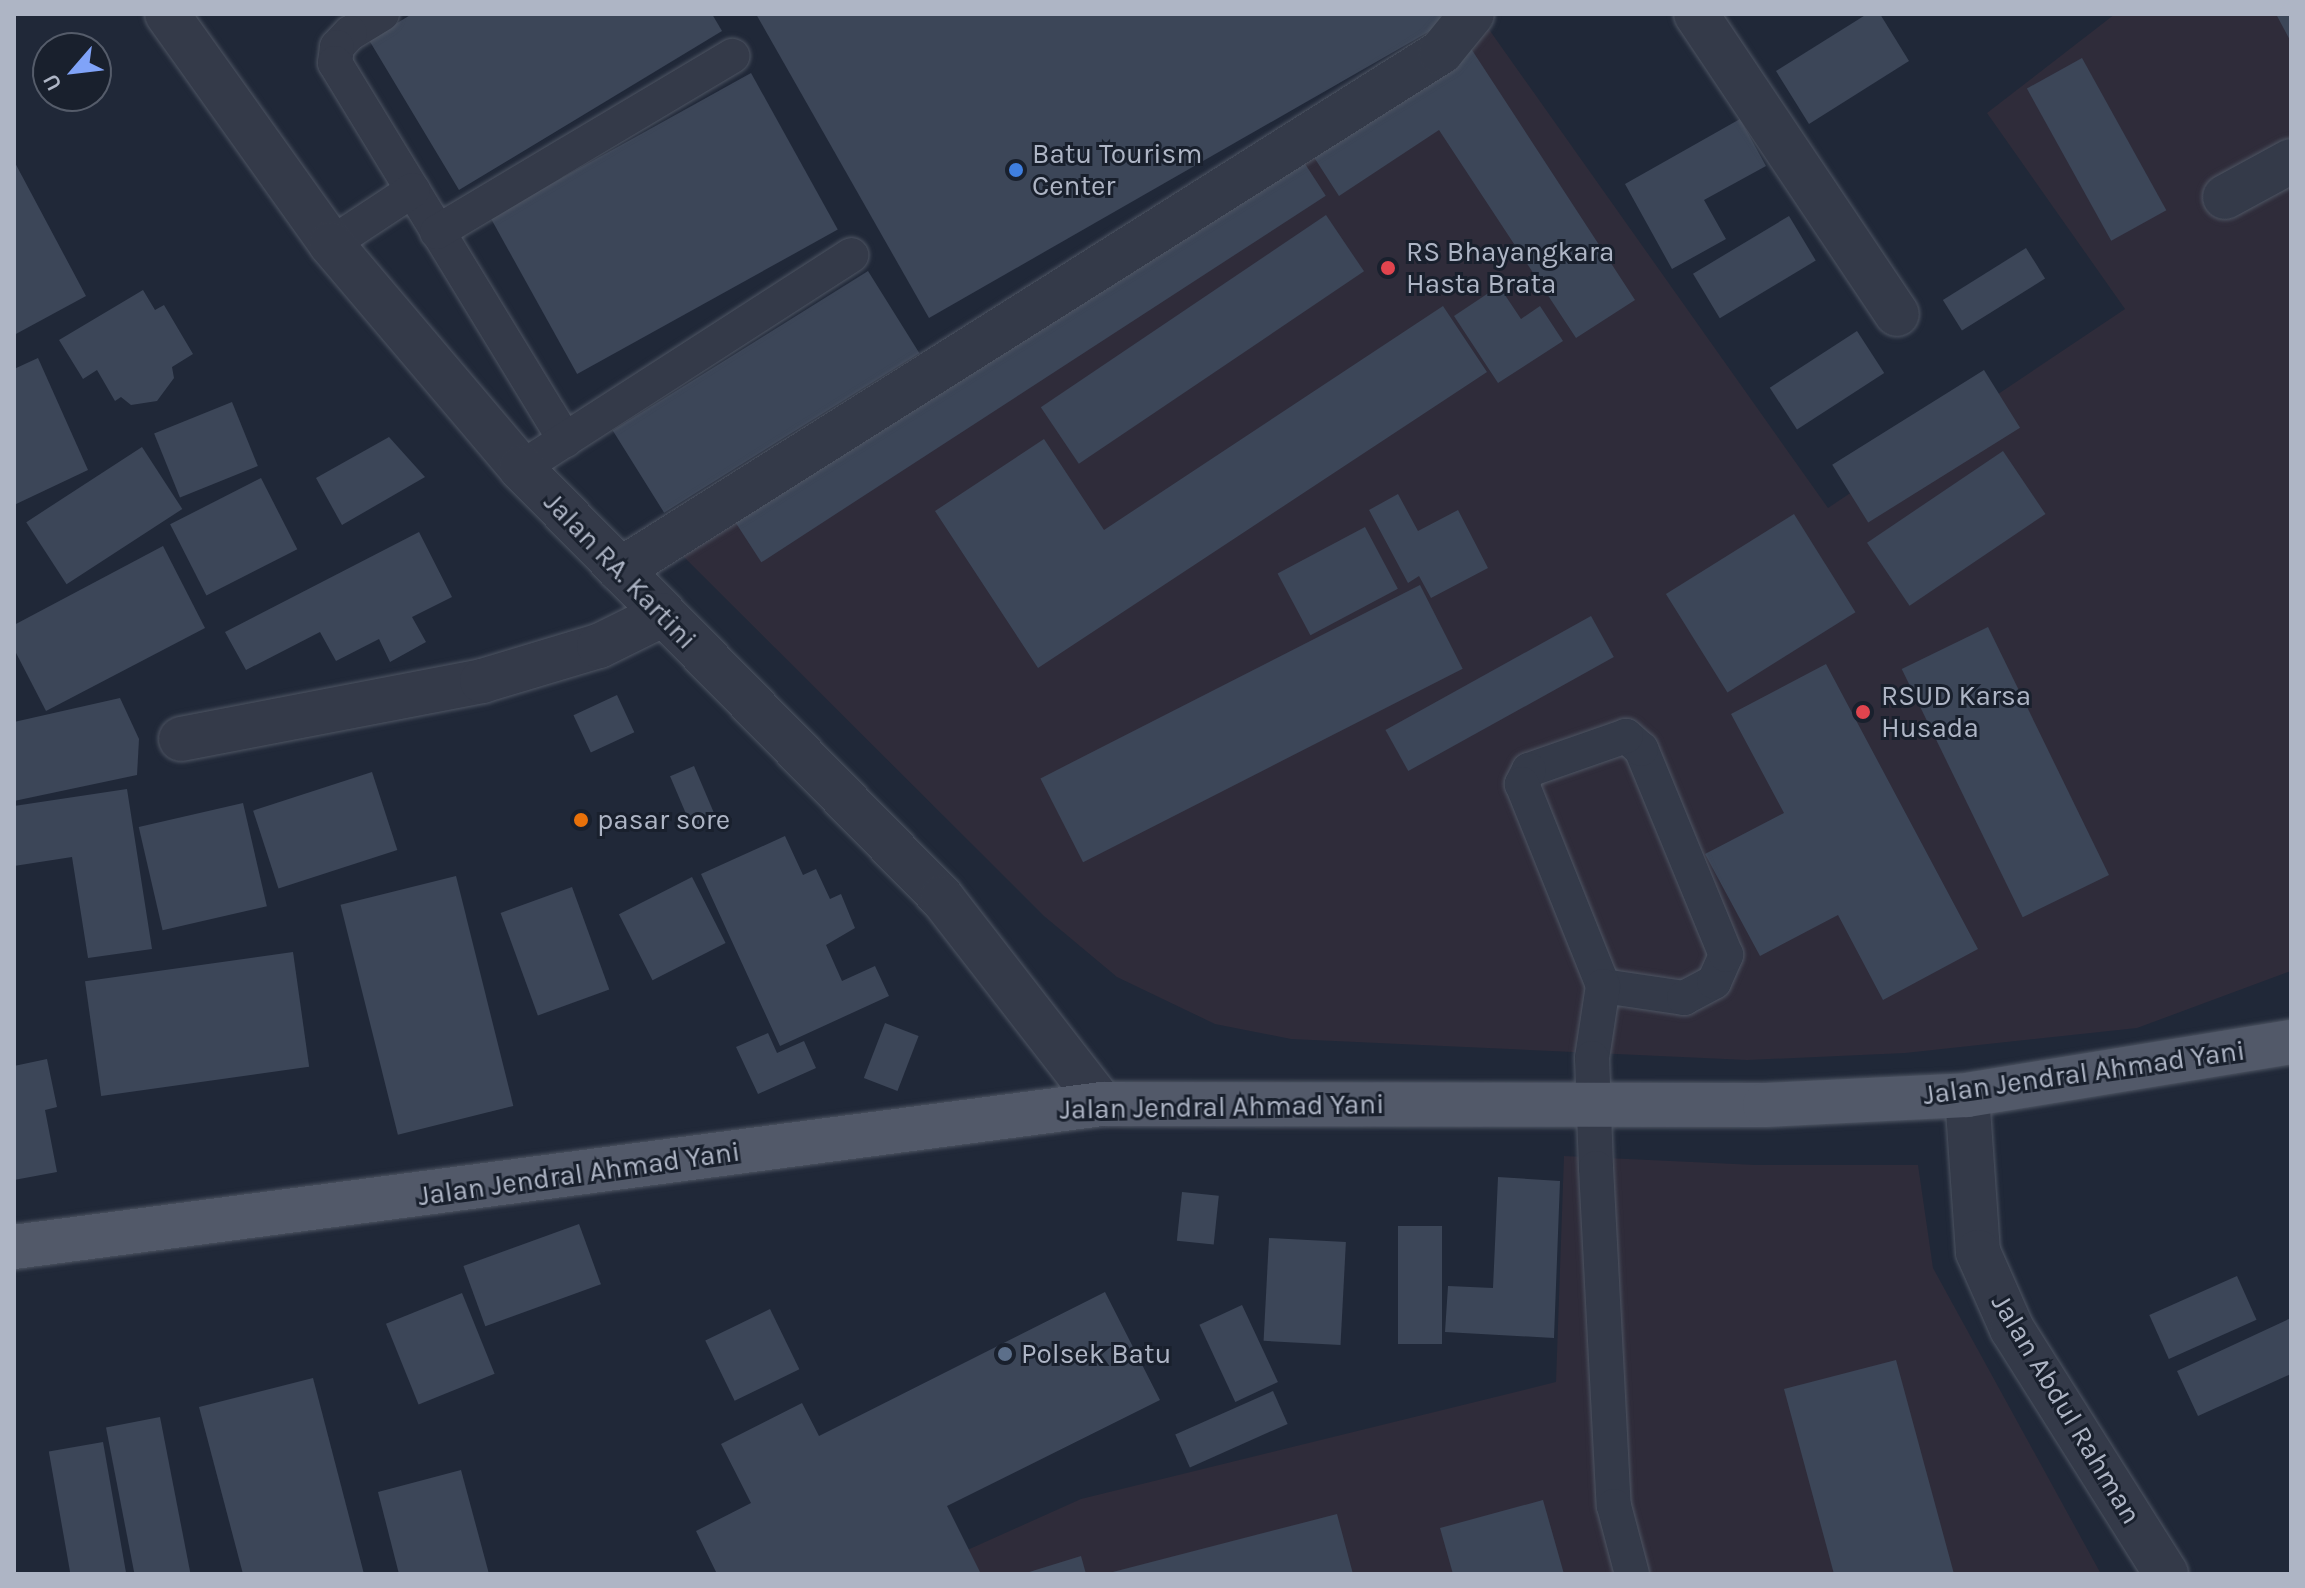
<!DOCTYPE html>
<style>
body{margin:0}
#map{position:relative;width:2305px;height:1588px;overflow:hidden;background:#202838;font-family:Karla,sans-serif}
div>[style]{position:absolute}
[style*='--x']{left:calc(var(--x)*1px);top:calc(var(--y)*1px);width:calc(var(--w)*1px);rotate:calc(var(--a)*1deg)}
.medical>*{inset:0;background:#2f2c3a}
.building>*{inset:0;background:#3c4658;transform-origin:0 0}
.roads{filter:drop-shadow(0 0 2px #4e5563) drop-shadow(0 0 2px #4e5563)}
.lane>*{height:34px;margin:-17px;padding:0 17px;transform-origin:17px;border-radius:17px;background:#343a49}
.street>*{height:44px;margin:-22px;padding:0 22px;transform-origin:22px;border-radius:22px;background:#343a49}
.primary>*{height:44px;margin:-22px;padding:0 22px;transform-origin:22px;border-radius:22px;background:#525969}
.dots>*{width:22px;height:22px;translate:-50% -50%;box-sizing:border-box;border:4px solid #19202d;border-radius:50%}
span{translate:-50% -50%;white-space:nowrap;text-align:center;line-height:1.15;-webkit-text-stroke:6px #19202d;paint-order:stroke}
.poi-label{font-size:28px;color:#aeb5c5}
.left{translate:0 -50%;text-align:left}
.street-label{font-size:28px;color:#aeb5c5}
.frame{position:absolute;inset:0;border:16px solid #aeb5c5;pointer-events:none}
.north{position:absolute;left:32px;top:32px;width:80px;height:80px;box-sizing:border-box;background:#19202d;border:2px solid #555c6a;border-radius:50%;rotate:242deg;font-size:22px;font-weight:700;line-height:32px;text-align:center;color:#aeb5c5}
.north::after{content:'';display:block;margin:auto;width:28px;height:36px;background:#80a3f8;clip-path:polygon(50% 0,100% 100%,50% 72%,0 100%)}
</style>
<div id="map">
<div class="medical">
<i style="clip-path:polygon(2115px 14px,2291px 14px,2291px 971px,2137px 1028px,1905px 1053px,1747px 1060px,1291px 1039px,1215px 1024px,1117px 977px,1044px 916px,680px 553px,1488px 28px,1828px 508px,2125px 309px,1987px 113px)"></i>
<i style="clip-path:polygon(1564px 1156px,1756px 1165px,1918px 1165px,1933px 1268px,2101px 1574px,914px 1574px,1081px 1499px,1556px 1382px)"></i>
</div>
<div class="building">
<i style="clip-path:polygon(412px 14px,712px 14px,722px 31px,459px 190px,369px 40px)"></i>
<i style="clip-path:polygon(756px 14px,1439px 14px,1444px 23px,929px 318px)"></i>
<i style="clip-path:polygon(1867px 14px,1880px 14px,1909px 61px,1809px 124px,1776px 71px)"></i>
<i style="clip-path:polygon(2276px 14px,2291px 14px,2291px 42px)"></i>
<i style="clip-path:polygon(1470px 47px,1635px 300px,1576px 338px,1439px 130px,1339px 196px,1310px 151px)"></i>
<i style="left:2082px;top:58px;width:174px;height:63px;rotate:61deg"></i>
<i style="left:751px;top:73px;width:179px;height:298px;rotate:61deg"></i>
<i style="clip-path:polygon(1740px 119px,1766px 166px,1704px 200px,1726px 239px,1672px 269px,1625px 184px)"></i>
<i style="left:1298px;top:153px;width:51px;height:673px;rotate:57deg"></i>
<i style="clip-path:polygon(14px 161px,86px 296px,14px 335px)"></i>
<i style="left:1326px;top:215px;width:68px;height:344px;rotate:56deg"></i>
<i style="left:1789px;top:216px;width:52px;height:112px;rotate:59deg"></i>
<i style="left:2026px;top:248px;width:36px;height:98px;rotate:58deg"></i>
<i style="left:868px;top:271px;width:97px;height:301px;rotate:58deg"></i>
<i style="clip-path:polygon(1499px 286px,1521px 319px,1540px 306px,1563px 341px,1498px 383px,1454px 316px)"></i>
<i style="clip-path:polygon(143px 290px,155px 310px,164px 305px,193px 354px,172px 367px,174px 378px,157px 401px,131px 405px,121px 397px,115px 401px,97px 370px,83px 379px,59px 340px)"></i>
<i style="clip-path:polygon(1443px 306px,1487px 372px,1038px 668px,935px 511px,1044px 439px,1104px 530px)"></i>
<i style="left:1857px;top:331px;width:50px;height:104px;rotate:57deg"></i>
<i style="clip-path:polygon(38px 358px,88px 470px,14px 505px,14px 369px)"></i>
<i style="left:1984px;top:370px;width:68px;height:179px;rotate:58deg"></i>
<i style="left:232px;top:402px;width:69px;height:84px;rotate:68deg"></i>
<i style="clip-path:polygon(389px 437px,425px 477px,342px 525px,316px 478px)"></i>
<i style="left:142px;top:447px;width:74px;height:138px;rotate:57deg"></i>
<i style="left:2003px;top:451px;width:76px;height:164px;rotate:56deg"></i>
<i style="left:261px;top:478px;width:80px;height:102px;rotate:63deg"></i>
<i style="clip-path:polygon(1398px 494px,1418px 531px,1458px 510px,1488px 568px,1431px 598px,1419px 576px,1408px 583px,1369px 510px)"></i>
<i style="left:1794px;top:514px;width:116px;height:151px;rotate:58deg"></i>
<i style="left:1365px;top:527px;width:70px;height:99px;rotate:62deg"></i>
<i style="clip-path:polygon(419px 532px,452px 597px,412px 617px,426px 642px,390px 662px,379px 639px,336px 661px,320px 632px,246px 670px,225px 632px)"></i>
<i style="clip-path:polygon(163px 546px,205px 628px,46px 711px,14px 649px,14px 625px)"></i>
<i style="left:1420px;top:585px;width:94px;height:426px;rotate:63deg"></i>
<i style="left:1591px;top:616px;width:47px;height:235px;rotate:61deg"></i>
<i style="left:1988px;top:627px;width:276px;height:96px;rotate:64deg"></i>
<i style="clip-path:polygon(1826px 664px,1978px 949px,1883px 1000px,1838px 915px,1760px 956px,1705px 854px,1784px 813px,1731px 714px)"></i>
<i style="left:617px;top:695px;width:41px;height:48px;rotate:65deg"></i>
<i style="clip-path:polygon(120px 698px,139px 739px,137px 775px,14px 801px,14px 722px)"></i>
<i style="left:694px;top:766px;width:59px;height:26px;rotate:67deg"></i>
<i style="left:372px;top:772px;width:82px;height:125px;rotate:72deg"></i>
<i style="clip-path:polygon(127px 789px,152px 949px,88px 958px,72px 857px,14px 866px,14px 806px)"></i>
<i style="left:243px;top:803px;width:106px;height:107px;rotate:77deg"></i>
<i style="clip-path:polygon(785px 836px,803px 875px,816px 869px,830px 899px,841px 894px,855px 928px,826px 945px,842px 981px,875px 966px,889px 996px,780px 1046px,701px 874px)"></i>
<i style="left:456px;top:876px;width:237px;height:119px;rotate:76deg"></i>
<i style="left:692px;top:877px;width:74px;height:82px;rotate:63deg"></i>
<i style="left:572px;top:887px;width:109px;height:76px;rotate:70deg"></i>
<i style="left:293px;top:952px;width:116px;height:210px;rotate:82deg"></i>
<i style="left:885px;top:1023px;width:36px;height:59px;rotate:21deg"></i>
<i style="clip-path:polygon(768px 1033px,777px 1053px,804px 1041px,816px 1068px,758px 1094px,736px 1047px)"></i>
<i style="clip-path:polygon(47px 1059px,57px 1107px,45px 1110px,57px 1172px,14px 1180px,14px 1066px)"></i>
<i style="clip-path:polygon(1498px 1177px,1560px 1181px,1554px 1338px,1445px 1332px,1448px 1286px,1493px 1288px)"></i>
<i style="left:1182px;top:1192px;width:37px;height:49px;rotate:6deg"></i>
<i style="left:579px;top:1224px;width:64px;height:123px;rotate:70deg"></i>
<i style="left:1398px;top:1226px;width:44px;height:118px"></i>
<i style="left:1269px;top:1238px;width:77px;height:103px;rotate:3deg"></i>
<i style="left:2237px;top:1276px;width:48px;height:96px;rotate:66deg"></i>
<i style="clip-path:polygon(1105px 1292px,1160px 1400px,947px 1506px,981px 1574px,717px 1574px,696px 1531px,751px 1503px,721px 1444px,802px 1403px,819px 1436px)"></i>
<i style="left:462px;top:1293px;width:87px;height:82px;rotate:68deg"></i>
<i style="left:1242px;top:1305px;width:85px;height:47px;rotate:65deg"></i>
<i style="left:770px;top:1309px;width:67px;height:72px;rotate:64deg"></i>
<i style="clip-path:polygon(2291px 1318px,2291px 1374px,2198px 1416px,2177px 1371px)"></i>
<i style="clip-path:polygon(1896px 1360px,1954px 1574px,1834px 1574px,1784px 1389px)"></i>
<i style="clip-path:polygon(313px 1378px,364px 1574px,243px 1574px,199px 1407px)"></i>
<i style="left:1273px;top:1391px;width:36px;height:107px;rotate:66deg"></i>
<i style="left:160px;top:1417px;width:160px;height:55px;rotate:79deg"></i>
<i style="left:103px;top:1442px;width:134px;height:55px;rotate:80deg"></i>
<i style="clip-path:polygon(461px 1470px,489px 1574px,399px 1574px,378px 1492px)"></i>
<i style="clip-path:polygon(1543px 1500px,1564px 1574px,1453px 1574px,1440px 1528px)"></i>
<i style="clip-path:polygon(1337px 1514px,1353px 1574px,1109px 1574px,1109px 1573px)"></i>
<i style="clip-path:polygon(1081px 1556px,1086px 1574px,1027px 1574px,1026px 1573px)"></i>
</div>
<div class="roads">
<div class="lane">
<i style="--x:382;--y:14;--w:37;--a:149"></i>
<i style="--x:350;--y:33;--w:19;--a:133"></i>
<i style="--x:337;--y:47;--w:16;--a:97"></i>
<i style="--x:335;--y:63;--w:442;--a:58.6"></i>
<i style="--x:437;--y:232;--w:344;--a:-30.8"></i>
<i style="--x:331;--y:244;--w:98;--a:-33.4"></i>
<i style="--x:521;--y:468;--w:393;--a:-32.8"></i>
<i style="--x:1603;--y:986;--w:82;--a:8.4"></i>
<i style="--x:1684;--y:998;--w:34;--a:-28"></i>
<i style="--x:1714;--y:982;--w:30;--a:-66"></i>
<i style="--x:1726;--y:955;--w:223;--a:-112.4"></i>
<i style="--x:1641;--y:749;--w:20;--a:-139"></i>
<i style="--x:1626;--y:736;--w:103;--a:160.7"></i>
<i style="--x:1529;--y:770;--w:16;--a:117"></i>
<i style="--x:1522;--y:784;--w:218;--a:68.1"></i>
<i style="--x:1603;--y:986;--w:73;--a:98.7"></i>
<i style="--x:1592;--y:1058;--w:110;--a:87.9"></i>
<i style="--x:1596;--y:1168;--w:338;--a:87"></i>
<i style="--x:1614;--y:1506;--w:70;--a:75.2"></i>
</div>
<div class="street">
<i style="--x:167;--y:14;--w:282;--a:54.5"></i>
<i style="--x:331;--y:244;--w:294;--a:49.7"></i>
<i style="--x:521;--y:468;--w:602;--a:45.61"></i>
<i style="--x:942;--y:898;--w:261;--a:52.2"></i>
<i style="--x:1696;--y:14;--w:361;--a:56.2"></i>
<i style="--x:2225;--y:197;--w:75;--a:-28.6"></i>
<i style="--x:620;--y:570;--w:971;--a:-32.25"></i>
<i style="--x:1441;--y:52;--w:49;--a:-50.8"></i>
<i style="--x:181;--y:739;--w:307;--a:-10.9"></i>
<i style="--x:482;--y:681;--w:122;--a:-16.7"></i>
<i style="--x:599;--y:646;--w:70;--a:-26.2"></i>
<i style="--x:1967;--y:1095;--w:157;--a:86"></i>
<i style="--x:1978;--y:1252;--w:84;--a:66.2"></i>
<i style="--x:2012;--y:1329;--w:289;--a:57.8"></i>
</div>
<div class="primary">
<i style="--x:14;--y:1247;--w:1097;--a:-7.49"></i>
<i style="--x:1102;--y:1104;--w:663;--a:0.09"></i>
<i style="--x:1765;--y:1105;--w:202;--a:-2.8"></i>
<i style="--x:1967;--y:1095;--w:328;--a:-9.3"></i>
</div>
</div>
<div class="dots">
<i style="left:1016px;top:170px;background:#3f7fe0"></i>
<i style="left:1388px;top:268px;background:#e0444e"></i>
<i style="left:1863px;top:712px;background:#e0444e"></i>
<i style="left:581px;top:820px;background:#e8710a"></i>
<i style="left:1005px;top:1354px;background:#5c6f8a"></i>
</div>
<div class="poi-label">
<span class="left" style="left:1032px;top:170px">Batu Tourism<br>Center</span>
<span class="left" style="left:1406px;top:268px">RS Bhayangkara<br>Hasta Brata</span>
<span class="left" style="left:1881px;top:712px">RSUD Karsa<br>Husada</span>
<span class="left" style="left:597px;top:820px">pasar sore</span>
<span class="left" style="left:1021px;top:1354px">Polsek Batu</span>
</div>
<div class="street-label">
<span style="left:620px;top:571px;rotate:46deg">Jalan RA. Kartini</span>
<span style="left:2084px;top:1073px;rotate:-8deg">Jalan Jendral Ahmad Yani</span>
<span style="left:1222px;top:1107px;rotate:-1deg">Jalan Jendral Ahmad Yani</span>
<span style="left:579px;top:1174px;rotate:-8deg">Jalan Jendral Ahmad Yani</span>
<span style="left:2066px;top:1409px;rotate:59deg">Jalan Abdul Rahman</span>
</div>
<div class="frame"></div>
<div class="north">U</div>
</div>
